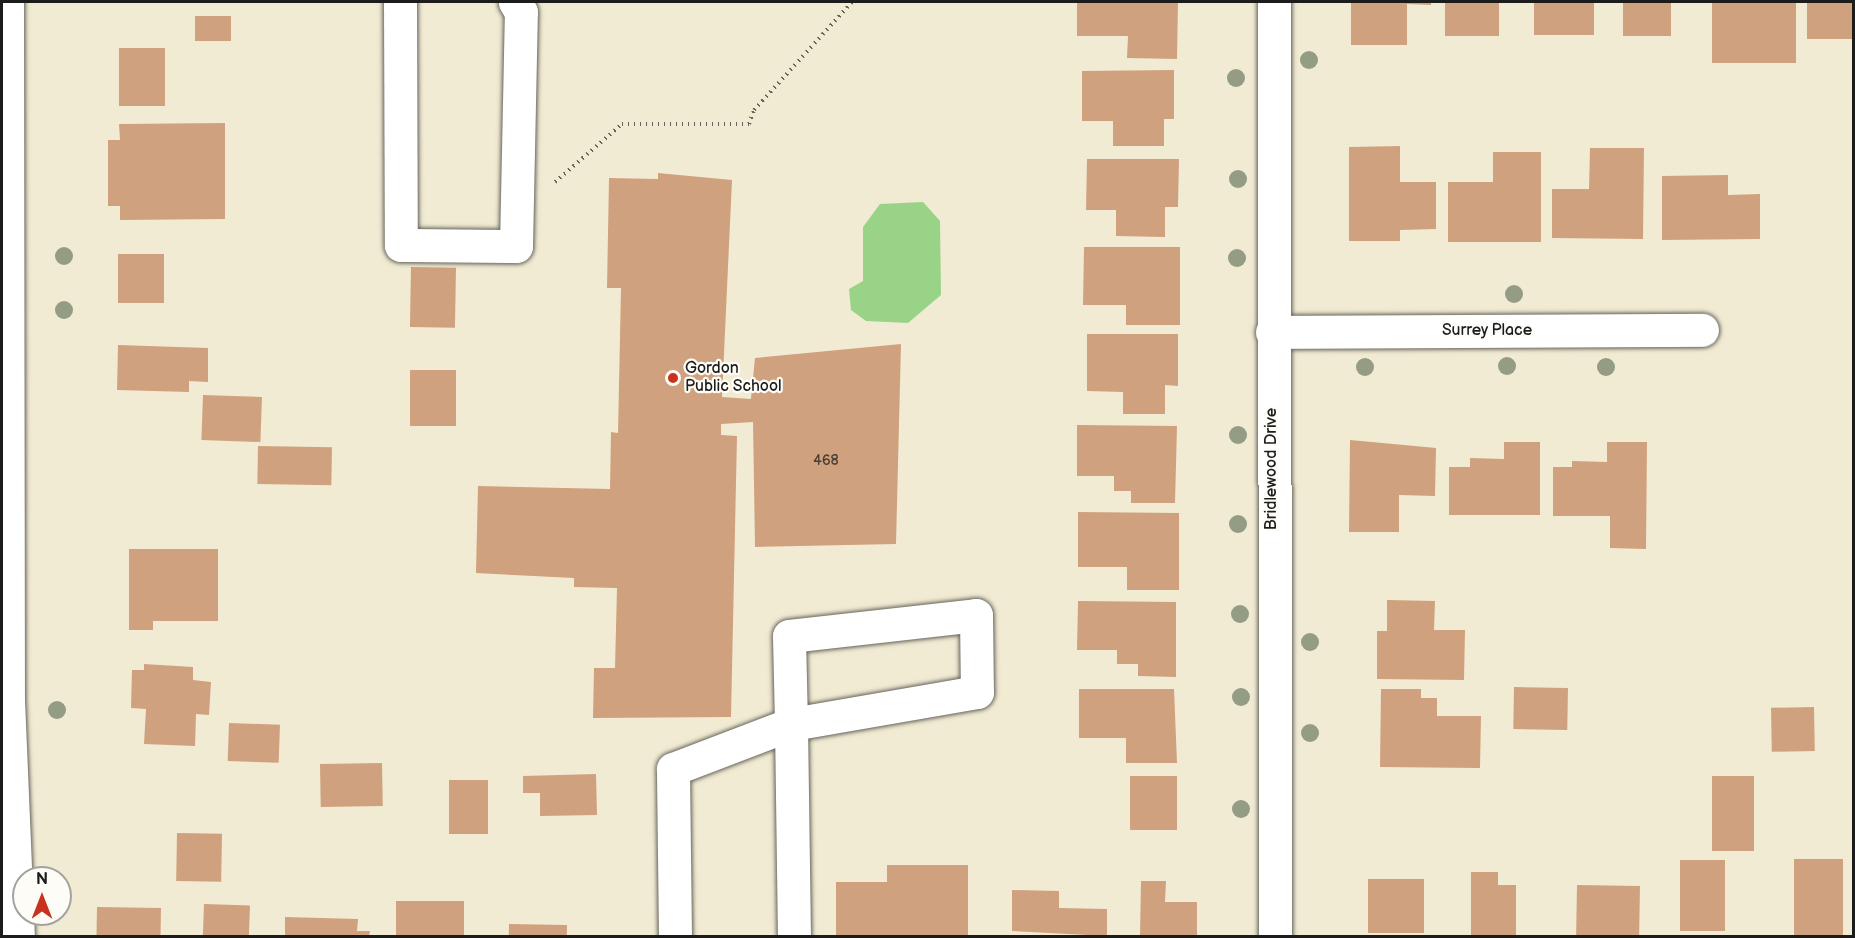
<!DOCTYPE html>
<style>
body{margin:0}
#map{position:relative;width:1855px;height:938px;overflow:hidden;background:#f1ebd3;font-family:"Balsamiq Sans",sans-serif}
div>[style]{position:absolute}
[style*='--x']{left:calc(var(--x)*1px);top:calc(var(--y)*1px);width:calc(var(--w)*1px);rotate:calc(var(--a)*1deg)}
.green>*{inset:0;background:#99d387}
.building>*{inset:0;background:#d0a17e;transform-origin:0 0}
.path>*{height:4px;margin-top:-2px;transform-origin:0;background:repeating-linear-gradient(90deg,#67645c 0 1.5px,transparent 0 6px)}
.roads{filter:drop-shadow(0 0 2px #67645c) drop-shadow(0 0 2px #67645c)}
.minor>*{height:33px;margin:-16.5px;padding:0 16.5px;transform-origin:16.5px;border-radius:16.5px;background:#fff}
.trees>*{width:18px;height:18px;margin:-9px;border-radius:50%;background:#949c83}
.dots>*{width:16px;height:16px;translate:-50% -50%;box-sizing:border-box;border:3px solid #fdfcf7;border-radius:50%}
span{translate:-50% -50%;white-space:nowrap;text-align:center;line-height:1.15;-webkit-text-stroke:4.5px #fdfcf7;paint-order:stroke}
.number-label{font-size:14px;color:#493d34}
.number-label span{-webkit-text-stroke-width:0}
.street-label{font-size:16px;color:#1c1c1c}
.poi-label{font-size:16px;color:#1c1c1c}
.left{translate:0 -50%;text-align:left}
.frame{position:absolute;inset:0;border:3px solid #1c1c1c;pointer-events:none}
.north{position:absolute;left:12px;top:866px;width:60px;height:60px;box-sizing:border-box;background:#fdfcf7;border:2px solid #a3a29f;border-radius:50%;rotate:0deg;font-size:16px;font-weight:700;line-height:24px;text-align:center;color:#1c1c1c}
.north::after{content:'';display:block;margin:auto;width:21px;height:27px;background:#c8321e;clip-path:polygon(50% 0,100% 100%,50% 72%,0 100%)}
</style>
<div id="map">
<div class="green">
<i style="clip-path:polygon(923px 202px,940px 221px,941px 295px,908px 323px,866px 321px,851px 310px,849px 289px,863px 281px,863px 227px,880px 204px)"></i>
</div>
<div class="building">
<i style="clip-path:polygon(1077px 2px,1178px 2px,1177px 59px,1127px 58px,1128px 36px,1077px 36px)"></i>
<i style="clip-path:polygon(1351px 2px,1431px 2px,1431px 5px,1407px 4px,1407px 45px,1351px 45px)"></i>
<i style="left:1445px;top:2px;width:54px;height:34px"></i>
<i style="left:1534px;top:2px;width:60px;height:33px"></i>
<i style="left:1623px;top:2px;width:48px;height:34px"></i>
<i style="left:1712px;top:2px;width:84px;height:61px"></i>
<i style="left:1807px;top:2px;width:47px;height:37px"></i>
<i style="left:195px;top:16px;width:36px;height:25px"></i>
<i style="left:119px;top:48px;width:46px;height:58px"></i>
<i style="clip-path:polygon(1174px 70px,1174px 119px,1164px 119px,1164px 146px,1113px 146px,1113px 121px,1082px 121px,1082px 71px)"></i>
<i style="clip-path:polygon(225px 123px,225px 219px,120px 220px,120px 206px,108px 206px,108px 140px,120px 140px,119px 124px)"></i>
<i style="clip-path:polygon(1400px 146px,1400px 182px,1436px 182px,1436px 229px,1400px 230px,1400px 241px,1349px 241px,1349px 147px)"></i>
<i style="clip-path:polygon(1590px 148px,1644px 148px,1643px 239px,1552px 238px,1552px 189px,1589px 189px)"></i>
<i style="clip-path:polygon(1493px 152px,1541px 152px,1541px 242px,1448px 242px,1448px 182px,1493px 182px)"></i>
<i style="clip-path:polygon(1087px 159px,1179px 159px,1178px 207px,1165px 207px,1165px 237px,1116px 236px,1116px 210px,1086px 210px)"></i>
<i style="clip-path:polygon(658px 173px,732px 180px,722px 397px,751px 399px,755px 358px,901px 344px,896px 544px,755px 547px,753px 422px,721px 424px,721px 435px,737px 436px,731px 717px,593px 718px,594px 668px,615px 668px,617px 588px,574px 587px,574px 578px,476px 573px,478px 486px,610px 489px,611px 432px,618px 433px,621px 288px,607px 288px,609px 178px,658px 179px)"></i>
<i style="clip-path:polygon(1728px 175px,1728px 195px,1760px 194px,1760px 239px,1662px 240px,1662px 176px)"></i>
<i style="clip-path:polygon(1084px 247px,1180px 247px,1180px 325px,1126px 325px,1126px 305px,1083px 305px)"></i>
<i style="left:118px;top:254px;width:46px;height:49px"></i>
<i style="left:411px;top:267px;width:45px;height:60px;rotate:1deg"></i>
<i style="clip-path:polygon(1087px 334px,1178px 334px,1178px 386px,1165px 385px,1165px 414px,1123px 414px,1123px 392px,1087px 391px)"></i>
<i style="clip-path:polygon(118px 345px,208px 348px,208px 382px,189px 381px,189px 392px,117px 390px)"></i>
<i style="left:410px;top:370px;width:46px;height:56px"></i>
<i style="left:203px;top:395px;width:59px;height:45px;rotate:2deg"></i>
<i style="clip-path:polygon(1077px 425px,1177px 426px,1175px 503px,1131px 503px,1131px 491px,1114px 491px,1114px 476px,1077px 476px)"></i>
<i style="clip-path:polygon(1350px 440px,1436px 448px,1435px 496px,1399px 495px,1399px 532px,1349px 532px)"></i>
<i style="clip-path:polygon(1504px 442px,1540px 442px,1540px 515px,1449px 515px,1449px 467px,1470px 467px,1470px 458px,1504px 459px)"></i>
<i style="clip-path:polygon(1607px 442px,1647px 442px,1646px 549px,1610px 548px,1610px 516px,1553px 516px,1553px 467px,1572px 467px,1572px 461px,1607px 462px)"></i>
<i style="left:258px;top:446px;width:74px;height:38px;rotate:1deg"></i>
<i style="clip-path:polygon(1078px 512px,1179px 513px,1179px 590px,1127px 590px,1127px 567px,1078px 567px)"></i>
<i style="clip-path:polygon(129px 549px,218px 549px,218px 621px,153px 621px,153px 630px,129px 630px)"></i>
<i style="clip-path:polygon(1387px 600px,1435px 601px,1434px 630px,1465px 630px,1464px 680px,1377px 679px,1377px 631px,1387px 631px)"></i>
<i style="clip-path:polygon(1078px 601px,1176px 602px,1176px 677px,1138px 676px,1138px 664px,1117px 664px,1117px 650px,1077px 650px)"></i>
<i style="clip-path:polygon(144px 664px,193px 667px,193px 680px,211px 682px,209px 715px,196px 714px,195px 746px,144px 744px,146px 709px,131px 708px,132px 670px,144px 670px)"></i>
<i style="left:1514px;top:687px;width:54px;height:42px;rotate:1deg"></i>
<i style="clip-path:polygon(1079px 689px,1174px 689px,1177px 763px,1126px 763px,1126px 738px,1079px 738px)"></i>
<i style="clip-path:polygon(1381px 689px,1421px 689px,1421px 698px,1437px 698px,1437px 716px,1481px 716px,1480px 768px,1380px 767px)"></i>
<i style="left:1814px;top:707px;width:44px;height:43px;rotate:89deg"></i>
<i style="left:229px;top:723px;width:51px;height:38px;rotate:2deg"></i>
<i style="left:382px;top:763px;width:43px;height:62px;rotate:89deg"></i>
<i style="clip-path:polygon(596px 774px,597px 815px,540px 816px,540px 793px,523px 793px,523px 776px)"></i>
<i style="left:1130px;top:776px;width:47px;height:54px"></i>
<i style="left:1712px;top:776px;width:42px;height:75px"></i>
<i style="left:449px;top:780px;width:39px;height:54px"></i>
<i style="left:177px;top:833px;width:45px;height:48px;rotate:1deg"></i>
<i style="left:1794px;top:859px;width:49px;height:76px"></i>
<i style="left:1680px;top:860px;width:45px;height:71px"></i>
<i style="clip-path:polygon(887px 865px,968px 865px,968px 936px,836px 936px,836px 882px,887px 882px)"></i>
<i style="clip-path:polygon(1471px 872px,1498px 872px,1498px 885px,1516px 885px,1516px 936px,1471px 936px)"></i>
<i style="left:1368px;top:879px;width:56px;height:54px"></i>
<i style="clip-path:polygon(1141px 881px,1166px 881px,1165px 902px,1197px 902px,1197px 936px,1140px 936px)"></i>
<i style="left:1577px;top:885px;width:63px;height:51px;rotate:1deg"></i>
<i style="clip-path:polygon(1012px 890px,1059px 891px,1059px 908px,1107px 909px,1107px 936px,1012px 931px)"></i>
<i style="left:464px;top:901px;width:35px;height:68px;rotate:90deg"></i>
<i style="left:204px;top:904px;width:46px;height:32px;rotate:2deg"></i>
<i style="left:97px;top:907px;width:64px;height:29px;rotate:1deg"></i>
<i style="clip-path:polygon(285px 917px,358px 919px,357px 931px,370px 931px,369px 936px,285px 936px)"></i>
<i style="left:509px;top:924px;width:58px;height:12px;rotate:1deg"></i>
</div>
<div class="path">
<i style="--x:555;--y:182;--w:89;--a:-40.9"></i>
<i style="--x:622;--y:124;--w:127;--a:0"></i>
<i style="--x:749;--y:124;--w:15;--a:-70"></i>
<i style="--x:754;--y:110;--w:146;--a:-47.8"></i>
</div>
<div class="roads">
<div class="minor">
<i style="--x:7;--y:2;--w:698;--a:89.92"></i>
<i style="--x:8;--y:700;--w:236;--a:87.6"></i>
<i style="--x:400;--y:2;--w:243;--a:89.8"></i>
<i style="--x:401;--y:245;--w:115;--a:0.5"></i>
<i style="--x:516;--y:246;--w:234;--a:-88.8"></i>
<i style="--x:521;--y:12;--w:12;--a:-121"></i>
<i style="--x:1274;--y:2;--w:934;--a:89.94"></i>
<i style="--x:1272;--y:332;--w:430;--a:-0.3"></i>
<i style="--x:976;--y:615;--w:77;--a:89.3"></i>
<i style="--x:977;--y:692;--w:189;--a:170.2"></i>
<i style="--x:791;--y:724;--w:88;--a:-91.3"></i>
<i style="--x:789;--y:636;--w:188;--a:-6.4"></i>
<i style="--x:675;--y:936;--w:167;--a:-90.7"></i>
<i style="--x:673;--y:769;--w:126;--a:-20.9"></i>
<i style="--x:791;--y:724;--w:212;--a:89.2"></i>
</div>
</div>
<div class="trees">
<i style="left:1309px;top:60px"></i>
<i style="left:1236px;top:78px"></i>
<i style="left:1238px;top:179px"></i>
<i style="left:64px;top:256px"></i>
<i style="left:1237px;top:258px"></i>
<i style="left:1514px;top:294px"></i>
<i style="left:64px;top:310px"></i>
<i style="left:1507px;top:366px"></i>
<i style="left:1365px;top:367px"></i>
<i style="left:1606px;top:367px"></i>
<i style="left:1238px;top:435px"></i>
<i style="left:1238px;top:524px"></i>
<i style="left:1240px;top:614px"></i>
<i style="left:1310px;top:642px"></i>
<i style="left:1241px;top:697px"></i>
<i style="left:57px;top:710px"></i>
<i style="left:1310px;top:733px"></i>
<i style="left:1241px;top:809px"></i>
</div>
<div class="dots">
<i style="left:673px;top:378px;background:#c8321e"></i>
</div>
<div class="number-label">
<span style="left:826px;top:461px">468</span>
</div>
<div class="street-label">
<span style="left:1487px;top:331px">Surrey Place</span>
<span style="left:1272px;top:469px;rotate:-90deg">Bridlewood Drive</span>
</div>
<div class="poi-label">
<span class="left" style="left:685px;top:378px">Gordon<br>Public School</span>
</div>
<div class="frame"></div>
<div class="north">N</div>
</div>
